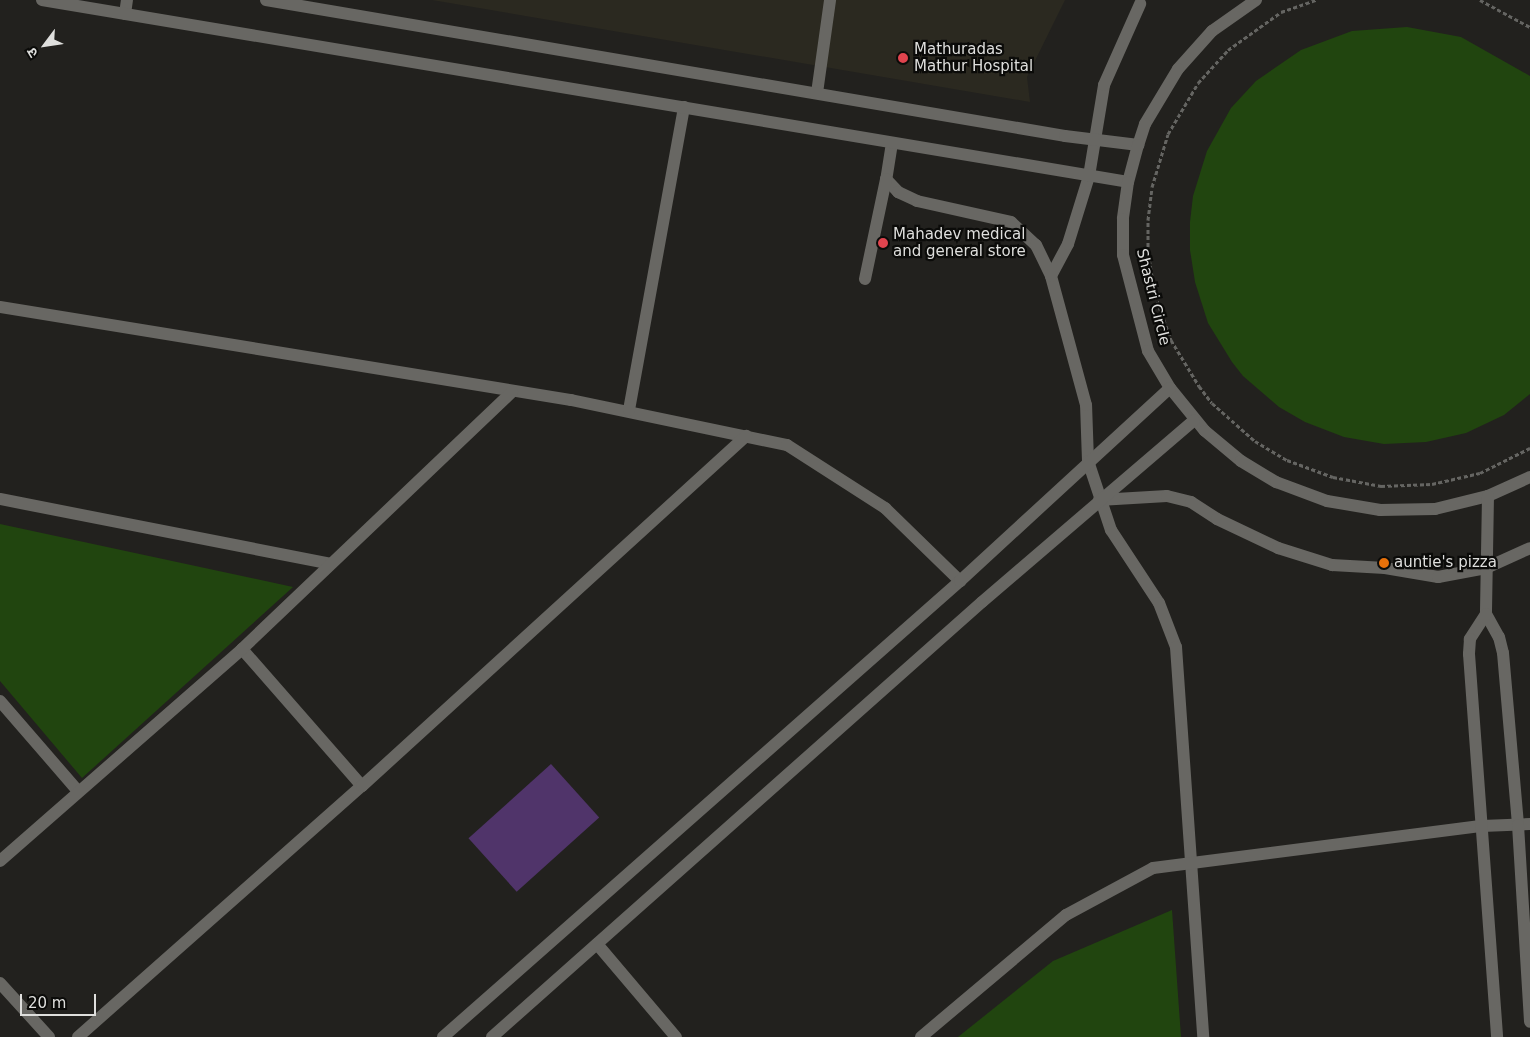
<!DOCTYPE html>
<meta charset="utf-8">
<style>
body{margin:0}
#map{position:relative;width:1530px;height:1037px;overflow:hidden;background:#22211e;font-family:"DejaVu Sans","Noto Sans Devanagari",sans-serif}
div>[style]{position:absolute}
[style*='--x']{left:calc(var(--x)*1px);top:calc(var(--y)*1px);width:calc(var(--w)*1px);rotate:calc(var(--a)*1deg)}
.built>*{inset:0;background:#2b2920}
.green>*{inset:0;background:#21450f}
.building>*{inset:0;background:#50346a;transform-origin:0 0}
.path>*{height:3px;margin-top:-1.5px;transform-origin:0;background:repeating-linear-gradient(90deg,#656562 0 4px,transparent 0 6.5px)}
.service>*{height:12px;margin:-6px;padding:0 6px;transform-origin:6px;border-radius:6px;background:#686763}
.minor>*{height:12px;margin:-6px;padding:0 6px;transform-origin:6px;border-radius:6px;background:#686763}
.tertiary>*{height:12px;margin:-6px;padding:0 6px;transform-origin:6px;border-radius:6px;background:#686763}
.dots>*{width:14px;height:14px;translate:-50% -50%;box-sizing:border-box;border:2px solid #0b0b09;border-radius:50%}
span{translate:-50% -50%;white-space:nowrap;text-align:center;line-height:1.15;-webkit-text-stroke:4.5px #0b0b09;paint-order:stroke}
.poi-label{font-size:15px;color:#dfdfdd}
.left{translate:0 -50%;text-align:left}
.street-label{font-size:15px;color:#dfdfdd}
.north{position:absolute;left:20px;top:20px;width:50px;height:50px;-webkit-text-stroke:4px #0b0b09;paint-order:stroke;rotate:239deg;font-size:14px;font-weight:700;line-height:20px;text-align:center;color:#dfdfdd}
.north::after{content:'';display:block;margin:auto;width:18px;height:22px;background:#dfdfdd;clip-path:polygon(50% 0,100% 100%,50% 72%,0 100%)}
.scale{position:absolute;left:20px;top:994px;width:76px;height:22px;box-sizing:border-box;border:2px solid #dfdfdd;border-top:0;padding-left:6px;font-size:15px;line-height:18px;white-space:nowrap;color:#dfdfdd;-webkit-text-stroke:4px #0b0b09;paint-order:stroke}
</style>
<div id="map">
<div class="built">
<i style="clip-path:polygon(432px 0,1065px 0,1027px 77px,1030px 102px)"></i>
</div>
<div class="green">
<i style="clip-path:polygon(1407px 27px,1461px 37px,1530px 76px,1530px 394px,1504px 415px,1466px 433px,1426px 442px,1384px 444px,1344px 437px,1305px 422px,1279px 407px,1243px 376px,1232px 362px,1208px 323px,1195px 282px,1190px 250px,1190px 222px,1193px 196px,1207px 151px,1231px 108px,1256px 81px,1301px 50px,1352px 31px)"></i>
<i style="clip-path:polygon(0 524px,293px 587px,82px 778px,0 681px)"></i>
<i style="clip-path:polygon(1172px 910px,1181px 1037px,958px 1037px,1053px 961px)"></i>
</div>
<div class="building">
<i style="left:551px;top:764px;width:72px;height:111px;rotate:48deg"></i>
</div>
<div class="path">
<i style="--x:1480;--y:0;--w:57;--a:28.4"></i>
<i style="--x:1154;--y:289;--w:36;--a:-99"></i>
<i style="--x:1148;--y:253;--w:33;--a:-90"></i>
<i style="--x:1148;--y:220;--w:33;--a:-83"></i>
<i style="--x:1152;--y:187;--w:55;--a:-73.2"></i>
<i style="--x:1168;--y:134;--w:59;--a:-59.5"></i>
<i style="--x:1198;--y:83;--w:45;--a:-47.7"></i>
<i style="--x:1228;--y:50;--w:65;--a:-35.6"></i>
<i style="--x:1281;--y:12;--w:37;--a:-19"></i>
<i style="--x:1155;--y:295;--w:48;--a:70.4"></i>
<i style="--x:1171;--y:340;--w:54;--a:58.7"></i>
<i style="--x:1199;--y:386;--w:21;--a:53"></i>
<i style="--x:1212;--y:403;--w:57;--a:41.5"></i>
<i style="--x:1255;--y:441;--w:37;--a:31"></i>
<i style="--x:1287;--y:460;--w:49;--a:20.3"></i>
<i style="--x:1333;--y:477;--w:49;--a:10.6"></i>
<i style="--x:1381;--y:486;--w:51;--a:-2.2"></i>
<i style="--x:1432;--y:484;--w:49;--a:-12.9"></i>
<i style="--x:1480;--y:473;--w:56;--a:-26.6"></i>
</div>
<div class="service">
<i style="--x:892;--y:143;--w:36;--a:99"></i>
<i style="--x:886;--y:179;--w:18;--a:47"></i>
<i style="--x:898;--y:192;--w:21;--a:25"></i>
<i style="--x:917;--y:201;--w:96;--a:12.6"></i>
<i style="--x:1011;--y:222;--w:34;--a:43"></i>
<i style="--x:1036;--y:245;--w:34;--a:64"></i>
<i style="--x:865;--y:279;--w:102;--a:-78.1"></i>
<i style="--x:1088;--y:461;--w:56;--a:-92"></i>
<i style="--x:1086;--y:405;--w:134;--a:-105.2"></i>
<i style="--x:1051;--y:276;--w:36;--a:-62"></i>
<i style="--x:1068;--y:244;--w:71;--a:-72.8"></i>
<i style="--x:1089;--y:176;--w:92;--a:-80.6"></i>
<i style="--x:1104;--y:85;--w:89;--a:-66"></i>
<i style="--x:1099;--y:500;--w:68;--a:-3.4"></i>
<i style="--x:1167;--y:496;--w:25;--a:14"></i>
<i style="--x:1191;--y:502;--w:31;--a:33"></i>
<i style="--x:1217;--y:519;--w:68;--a:25.4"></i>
<i style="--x:1278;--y:548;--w:57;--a:17.5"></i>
<i style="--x:1332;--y:565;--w:53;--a:3.2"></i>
<i style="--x:1385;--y:568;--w:54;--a:9.6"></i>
<i style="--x:1438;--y:577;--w:49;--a:-10.6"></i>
<i style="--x:1486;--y:568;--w:48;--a:-24.4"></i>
</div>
<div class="minor">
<i style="--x:125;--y:14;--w:14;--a:-82"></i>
<i style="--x:817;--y:93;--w:94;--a:-82"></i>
<i style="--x:0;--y:307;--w:579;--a:9.25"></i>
<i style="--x:571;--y:400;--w:221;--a:11.8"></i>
<i style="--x:787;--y:445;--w:117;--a:32.7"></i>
<i style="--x:885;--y:508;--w:105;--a:44.2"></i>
<i style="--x:629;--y:410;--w:308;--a:-79.7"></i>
<i style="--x:1088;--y:461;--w:73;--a:71.6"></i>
<i style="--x:1111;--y:530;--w:87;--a:56.7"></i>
<i style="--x:1159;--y:603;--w:47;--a:68.9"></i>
<i style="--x:1176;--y:647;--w:391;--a:86"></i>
<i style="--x:0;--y:499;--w:336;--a:11.1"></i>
<i style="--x:242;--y:649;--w:182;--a:48.8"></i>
<i style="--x:0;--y:701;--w:119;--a:49.1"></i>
<i style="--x:0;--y:861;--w:322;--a:-41.2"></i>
<i style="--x:242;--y:649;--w:373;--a:-43.6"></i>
<i style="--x:597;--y:944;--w:122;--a:49.7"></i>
<i style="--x:0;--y:983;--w:73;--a:47.8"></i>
<i style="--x:78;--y:1037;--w:379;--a:-41.5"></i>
<i style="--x:362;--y:786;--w:520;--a:-42.35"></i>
<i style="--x:921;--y:1037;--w:189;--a:-40.1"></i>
<i style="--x:1066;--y:915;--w:99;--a:-28.4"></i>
<i style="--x:1153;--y:868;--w:332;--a:-7.3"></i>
<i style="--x:1482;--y:826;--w:48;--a:-2.4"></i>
</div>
<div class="tertiary">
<i style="--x:42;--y:0;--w:1101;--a:9.51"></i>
<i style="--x:266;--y:0;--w:810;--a:9.66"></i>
<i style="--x:1065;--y:136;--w:74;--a:7"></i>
<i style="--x:1256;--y:0;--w:54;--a:144.8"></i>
<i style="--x:1212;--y:31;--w:51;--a:131.8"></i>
<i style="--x:1178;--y:69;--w:64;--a:121"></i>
<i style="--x:1145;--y:124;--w:22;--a:108"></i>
<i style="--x:1138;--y:145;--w:38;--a:105"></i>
<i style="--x:1128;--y:182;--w:37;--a:98"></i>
<i style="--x:1123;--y:219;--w:36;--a:90"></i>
<i style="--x:1123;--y:255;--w:99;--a:75.4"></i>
<i style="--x:1148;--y:351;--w:43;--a:59.3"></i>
<i style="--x:1170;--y:388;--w:55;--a:50.9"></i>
<i style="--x:1205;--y:431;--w:47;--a:39.8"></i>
<i style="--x:1241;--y:461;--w:41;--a:31"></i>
<i style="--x:1276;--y:482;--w:54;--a:20.4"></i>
<i style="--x:1327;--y:501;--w:54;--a:9.6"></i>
<i style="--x:1380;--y:510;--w:55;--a:-1"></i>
<i style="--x:1435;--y:509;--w:55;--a:-13.8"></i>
<i style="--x:1488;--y:496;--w:46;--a:-24.3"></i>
<i style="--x:1488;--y:496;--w:118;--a:91"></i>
<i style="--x:1486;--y:614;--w:26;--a:61"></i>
<i style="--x:1499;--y:637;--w:16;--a:76"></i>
<i style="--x:1503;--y:653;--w:173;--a:85"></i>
<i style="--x:1518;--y:825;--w:197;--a:86.5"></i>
<i style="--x:1486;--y:614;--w:30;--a:123"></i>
<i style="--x:1470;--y:639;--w:15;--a:94"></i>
<i style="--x:1469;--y:654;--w:384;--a:85.8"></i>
<i style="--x:443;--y:1037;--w:689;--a:-41.41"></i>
<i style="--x:960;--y:581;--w:285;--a:-42.6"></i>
<i style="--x:492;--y:1037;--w:655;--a:-41.6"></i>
<i style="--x:982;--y:602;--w:279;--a:-40.6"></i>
</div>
<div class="dots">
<i style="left:903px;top:58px;background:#e0444e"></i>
<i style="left:883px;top:243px;background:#e0444e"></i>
<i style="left:1384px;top:563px;background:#e8710a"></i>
</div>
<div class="poi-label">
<span class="left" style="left:914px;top:58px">Mathuradas<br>Mathur Hospital</span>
<span class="left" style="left:893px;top:243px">Mahadev medical<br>and general store</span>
<span class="left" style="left:1394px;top:563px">auntie's pizza</span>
</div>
<div class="street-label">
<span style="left:1153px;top:297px;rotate:76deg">Shastri Circle</span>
</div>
<div class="north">उ</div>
<div class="scale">20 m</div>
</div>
